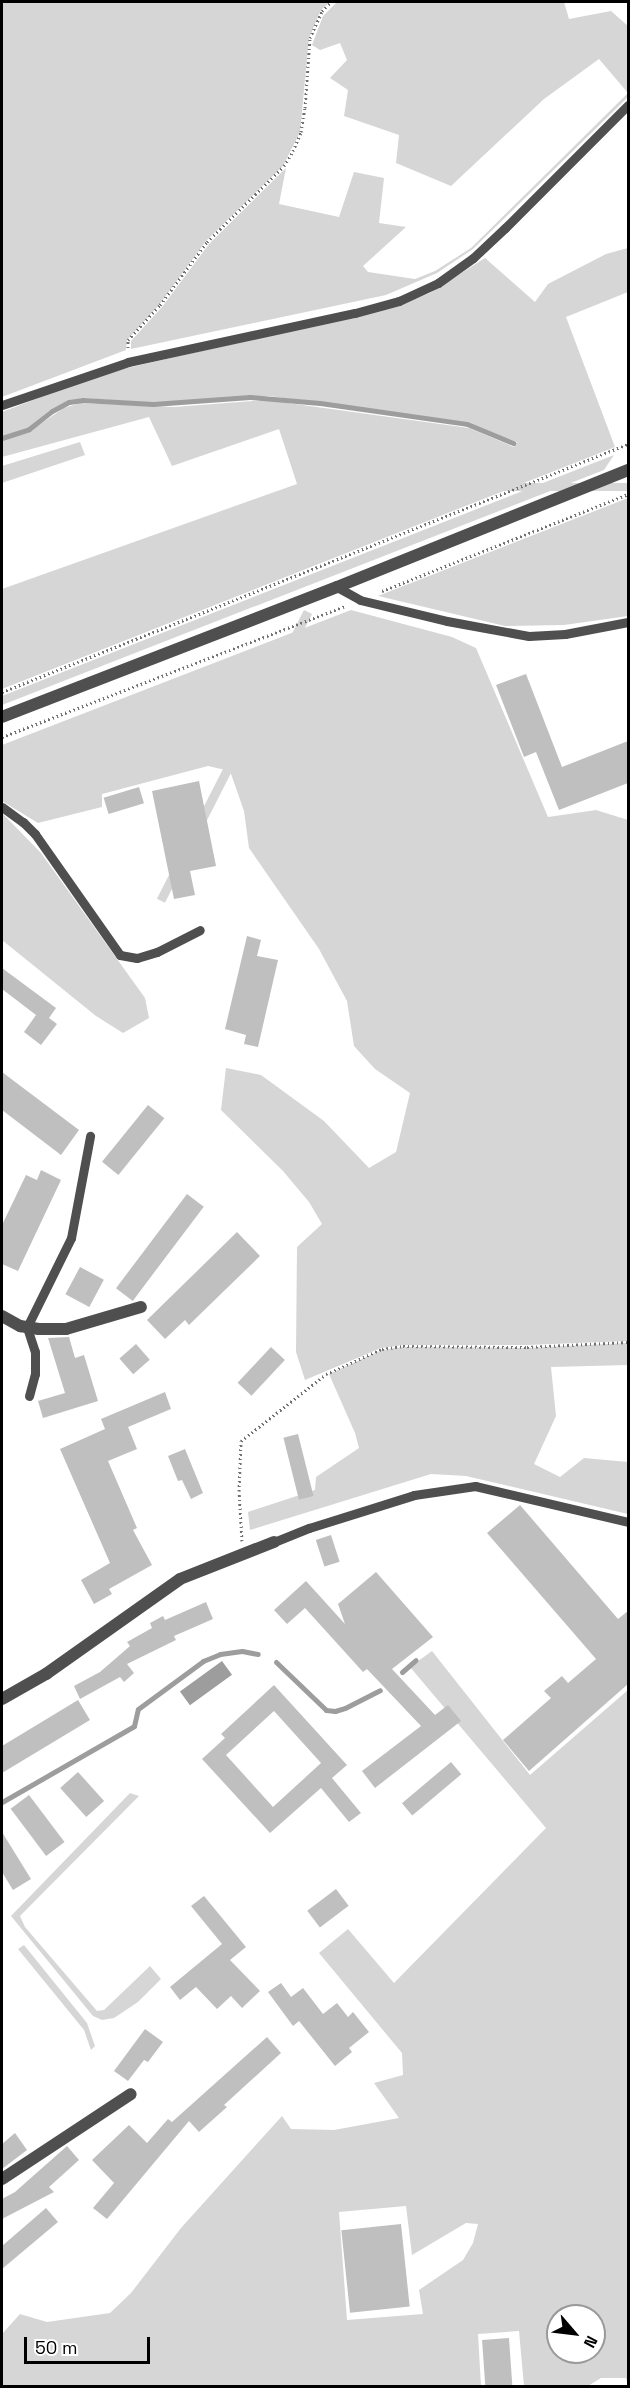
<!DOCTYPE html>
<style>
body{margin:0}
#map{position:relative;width:630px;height:2388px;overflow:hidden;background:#fff;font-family:"Space Grotesk",sans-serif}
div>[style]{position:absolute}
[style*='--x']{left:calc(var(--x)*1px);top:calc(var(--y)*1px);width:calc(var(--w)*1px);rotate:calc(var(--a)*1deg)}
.green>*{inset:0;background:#d6d6d6;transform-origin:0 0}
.water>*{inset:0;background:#9d9d9d;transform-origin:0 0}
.stream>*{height:5px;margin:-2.5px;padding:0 2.5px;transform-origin:2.5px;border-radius:2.5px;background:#9d9d9d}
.building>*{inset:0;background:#bfbfbf;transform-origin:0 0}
.path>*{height:3px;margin-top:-1.5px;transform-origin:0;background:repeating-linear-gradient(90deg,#717171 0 1.5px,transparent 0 4.5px)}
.service>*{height:9px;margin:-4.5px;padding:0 4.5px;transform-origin:4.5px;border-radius:4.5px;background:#4f4f4f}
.minor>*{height:12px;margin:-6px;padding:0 6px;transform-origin:6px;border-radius:6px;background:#4f4f4f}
span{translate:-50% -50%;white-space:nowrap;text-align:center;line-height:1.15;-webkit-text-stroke:4.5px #fff;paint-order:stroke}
.frame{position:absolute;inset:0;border:3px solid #000;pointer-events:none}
.north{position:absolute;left:546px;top:2304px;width:60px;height:60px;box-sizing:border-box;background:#fff;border:2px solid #999;border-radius:50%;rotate:118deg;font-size:16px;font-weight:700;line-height:24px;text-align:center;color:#000}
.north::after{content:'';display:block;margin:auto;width:21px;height:27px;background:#000;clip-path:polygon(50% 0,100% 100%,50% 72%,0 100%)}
.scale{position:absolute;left:24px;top:2337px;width:126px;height:27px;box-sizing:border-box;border:3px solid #000;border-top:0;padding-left:8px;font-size:18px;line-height:21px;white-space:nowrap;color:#000;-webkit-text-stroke:4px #fff;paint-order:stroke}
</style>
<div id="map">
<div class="green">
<i style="clip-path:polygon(2px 2px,330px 2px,321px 10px,309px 38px,300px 132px,283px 166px,206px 241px,159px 305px,127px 340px,126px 350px,2px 397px)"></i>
<i style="clip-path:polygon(337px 2px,564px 2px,569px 19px,611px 11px,628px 26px,628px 97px,473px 249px,437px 273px,386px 295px,131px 349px,131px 341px,162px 307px,209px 244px,286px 168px,279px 204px,339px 217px,354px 172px,384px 178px,379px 223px,406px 227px,363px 266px,368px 272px,415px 279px,435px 271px,471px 248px,628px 93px,599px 59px,544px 99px,451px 186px,396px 163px,399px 135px,344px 116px,348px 90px,330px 78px,347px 60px,340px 43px,320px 50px,312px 45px,323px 16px)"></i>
<i style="clip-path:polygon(628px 248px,628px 292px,566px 317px,615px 447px,2px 689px,2px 589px,297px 484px,279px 429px,172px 466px,149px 417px,2px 457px,2px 441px,30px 431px,64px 408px,80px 403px,174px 407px,266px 400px,469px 428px,514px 447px,517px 442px,468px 423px,269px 396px,153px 403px,83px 398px,69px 401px,52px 409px,28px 428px,2px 437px,2px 412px,101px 374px,397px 306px,430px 293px,485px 258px,535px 302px,548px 284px,606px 254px)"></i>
<i style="clip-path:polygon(80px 442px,85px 455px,2px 483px,2px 466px)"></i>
<i style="clip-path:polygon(614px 455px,604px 470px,2px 705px,2px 696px)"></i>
<i style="left:628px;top:483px;width:8px;height:281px;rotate:90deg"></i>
<i style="clip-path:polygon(628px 498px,628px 616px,564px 625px,505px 626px,378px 596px)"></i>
<i style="left:304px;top:610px;width:9px;height:324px;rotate:27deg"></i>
<i style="clip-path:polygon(351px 610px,452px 637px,476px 648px,548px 817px,596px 810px,628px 820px,628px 1341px,527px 1345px,403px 1345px,381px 1348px,305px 1380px,296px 1352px,297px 1247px,322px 1224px,309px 1202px,283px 1171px,221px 1110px,226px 1068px,261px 1075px,324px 1121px,369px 1168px,396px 1152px,410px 1093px,375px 1069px,354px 1046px,347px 1001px,319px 949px,249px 848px,244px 811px,230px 771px,208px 766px,102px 794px,102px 807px,38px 823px,2px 801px,2px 745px)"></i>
<i style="clip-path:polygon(2px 813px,41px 853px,145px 998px,149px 1018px,123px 1033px,96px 1016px,2px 940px)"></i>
<i style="clip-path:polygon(628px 1343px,628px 1365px,551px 1367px,556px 1416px,534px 1464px,560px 1477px,584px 1458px,628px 1462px,628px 1514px,466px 1476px,431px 1474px,250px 1530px,248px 1512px,315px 1490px,316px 1477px,359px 1448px,355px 1433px,329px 1374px,382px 1350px,403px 1347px,528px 1348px)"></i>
<i style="clip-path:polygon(evenodd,432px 1651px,530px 1775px,628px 1690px,628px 2385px,626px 2378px,601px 2378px,588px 2386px,524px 2386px,519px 2331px,478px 2334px,481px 2386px,2px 2386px,2px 2334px,20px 2314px,47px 2322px,110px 2313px,131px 2293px,181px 2228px,282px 2116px,291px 2129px,334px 2130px,399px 2118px,374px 2083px,403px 2075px,402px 2053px,319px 1953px,348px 1929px,394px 1983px,546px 1828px,410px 1667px,432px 1651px,406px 2206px,412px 2255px,466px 2223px,478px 2224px,473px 2243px,463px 2260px,419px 2290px,423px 2314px,347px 2320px,339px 2212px,406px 2206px,432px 1651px,558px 2316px,594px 2316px,594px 2352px,558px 2352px,558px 2316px)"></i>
<i style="clip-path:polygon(130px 1793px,139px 1796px,20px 1916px,25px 1927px,97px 2011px,104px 2010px,150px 1966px,161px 1979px,138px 2002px,114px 2018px,102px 2020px,93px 2016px,11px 1916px)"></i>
<i style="clip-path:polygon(24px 1945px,87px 2023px,95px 2046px,91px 2050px,84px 2030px,18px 1949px)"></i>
</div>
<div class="water">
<i style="left:222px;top:1661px;width:17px;height:52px;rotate:54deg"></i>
</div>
<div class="stream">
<i style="--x:2;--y:438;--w:28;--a:-18"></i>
<i style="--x:29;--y:429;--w:29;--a:-38"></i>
<i style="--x:52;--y:411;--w:19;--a:-28"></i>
<i style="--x:69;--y:402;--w:14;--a:-8"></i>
<i style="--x:83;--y:400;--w:70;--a:3.3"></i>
<i style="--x:153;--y:404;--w:97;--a:-4.1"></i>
<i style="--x:250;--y:397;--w:70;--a:4.9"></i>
<i style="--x:320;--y:403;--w:148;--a:8.1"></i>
<i style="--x:467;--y:424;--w:50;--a:22.4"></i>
<i style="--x:276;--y:1662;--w:69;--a:43.8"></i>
<i style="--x:326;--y:1710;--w:9;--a:6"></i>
<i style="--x:335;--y:1711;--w:10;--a:-17"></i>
<i style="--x:345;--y:1708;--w:39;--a:-27"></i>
<i style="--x:402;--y:1672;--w:18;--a:-41"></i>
<i style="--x:2;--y:1802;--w:152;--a:-29.9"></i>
<i style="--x:134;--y:1726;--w:17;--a:-77"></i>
<i style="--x:138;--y:1709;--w:81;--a:-36.4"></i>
<i style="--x:203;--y:1661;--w:18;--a:-22"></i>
<i style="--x:220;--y:1654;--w:22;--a:-8"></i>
<i style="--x:242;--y:1651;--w:16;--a:11"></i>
</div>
<div class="building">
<i style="clip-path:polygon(526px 674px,562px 767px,628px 741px,628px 783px,559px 810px,536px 752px,524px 757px,496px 685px)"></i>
<i style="clip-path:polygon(199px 781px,216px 866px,190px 871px,195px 895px,174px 899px,152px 791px)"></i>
<i style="left:139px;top:787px;width:17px;height:37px;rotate:73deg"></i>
<i style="clip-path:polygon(247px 936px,261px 940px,257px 956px,278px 960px,258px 1047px,244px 1044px,246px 1035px,225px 1029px)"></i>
<i style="clip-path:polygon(2px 968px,56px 1008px,49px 1018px,57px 1024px,41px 1045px,24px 1032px,36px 1015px,2px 989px)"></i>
<i style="clip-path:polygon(2px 1072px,79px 1130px,61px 1155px,2px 1110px)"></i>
<i style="left:148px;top:1105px;width:21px;height:73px;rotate:39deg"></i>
<i style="clip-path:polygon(41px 1170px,61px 1180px,18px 1271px,2px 1264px,2px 1225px,26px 1175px,37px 1180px)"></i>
<i style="left:187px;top:1194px;width:21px;height:118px;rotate:37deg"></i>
<i style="clip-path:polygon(237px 1232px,260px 1256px,189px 1325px,185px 1320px,165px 1339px,147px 1320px)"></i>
<i style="left:80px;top:1267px;width:27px;height:31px;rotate:28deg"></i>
<i style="clip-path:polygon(69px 1337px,75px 1358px,84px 1355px,98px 1401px,43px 1418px,38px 1401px,65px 1393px,48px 1338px)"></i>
<i style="left:136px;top:1344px;width:21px;height:22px;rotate:49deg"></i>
<i style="left:271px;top:1347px;width:19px;height:49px;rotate:43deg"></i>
<i style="clip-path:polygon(165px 1392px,171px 1409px,128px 1427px,137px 1449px,108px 1461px,137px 1528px,133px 1530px,152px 1565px,109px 1589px,112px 1594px,94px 1604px,81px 1580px,110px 1563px,60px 1449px,105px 1429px,101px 1419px)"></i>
<i style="left:298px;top:1434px;width:64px;height:15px;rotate:76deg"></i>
<i style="clip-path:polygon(185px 1449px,203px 1493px,191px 1499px,182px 1480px,178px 1481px,168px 1456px)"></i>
<i style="clip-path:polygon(520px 1505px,618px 1619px,628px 1611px,628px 1684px,529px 1771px,503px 1740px,551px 1698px,544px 1691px,562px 1676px,568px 1683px,596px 1659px,487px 1533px)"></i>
<i style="left:331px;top:1535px;width:28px;height:16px;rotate:72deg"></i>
<i style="clip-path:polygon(376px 1572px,433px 1637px,392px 1669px,435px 1715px,448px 1705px,461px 1721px,375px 1788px,362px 1771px,421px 1726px,367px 1669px,363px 1672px,305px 1608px,287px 1624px,274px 1610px,306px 1581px,345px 1624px,338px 1604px)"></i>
<i style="clip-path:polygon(206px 1602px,213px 1619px,174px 1636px,176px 1640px,127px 1664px,134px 1673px,124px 1682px,120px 1677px,80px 1699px,74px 1686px,100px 1672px,130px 1646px,127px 1642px,152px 1628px,150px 1623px,163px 1616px,165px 1620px)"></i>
<i style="clip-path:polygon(evenodd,274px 1685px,347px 1765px,332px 1778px,361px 1813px,349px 1822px,321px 1788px,270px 1833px,202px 1759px,225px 1738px,221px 1734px,274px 1685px,274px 1711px,321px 1763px,273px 1807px,226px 1755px,274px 1711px)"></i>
<i style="clip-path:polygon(78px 1700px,90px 1720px,2px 1773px,2px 1746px)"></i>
<i style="left:451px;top:1762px;width:16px;height:64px;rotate:50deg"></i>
<i style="left:78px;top:1772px;width:39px;height:24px;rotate:48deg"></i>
<i style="left:29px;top:1795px;width:59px;height:23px;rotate:53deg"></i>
<i style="clip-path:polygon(2px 1832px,31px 1879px,13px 1890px,2px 1872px)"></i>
<i style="left:336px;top:1889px;width:21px;height:36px;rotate:53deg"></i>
<i style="clip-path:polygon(204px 1896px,246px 1947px,230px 1960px,260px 1991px,242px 2008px,231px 1996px,217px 2009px,196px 1987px,180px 2000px,170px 1987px,222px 1944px,191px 1906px)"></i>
<i style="clip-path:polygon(281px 1983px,291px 1997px,303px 1988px,323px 2014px,337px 2003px,348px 2017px,353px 2012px,369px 2032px,349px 2048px,352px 2052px,335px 2066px,299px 2021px,293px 2026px,268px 1992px)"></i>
<i style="clip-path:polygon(145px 2029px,163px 2042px,148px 2062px,144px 2060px,128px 2081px,114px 2071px)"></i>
<i style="clip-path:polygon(267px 2037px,281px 2053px,224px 2105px,227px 2107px,199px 2132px,189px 2121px,107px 2219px,93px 2208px,114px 2183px,92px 2160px,129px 2125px,147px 2143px,168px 2119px,172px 2122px)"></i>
<i style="clip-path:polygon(15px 2133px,27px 2150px,2px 2169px,2px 2144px)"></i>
<i style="clip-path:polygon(67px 2146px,79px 2160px,49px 2187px,54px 2192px,2px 2219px,2px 2199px,15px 2192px)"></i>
<i style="clip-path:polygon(46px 2208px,58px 2222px,2px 2269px,2px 2246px)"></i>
<i style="left:401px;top:2224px;width:83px;height:60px;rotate:84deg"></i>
<i style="left:509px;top:2338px;width:48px;height:27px;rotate:86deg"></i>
</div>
<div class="path">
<i style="--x:128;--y:348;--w:8;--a:-90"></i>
<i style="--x:128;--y:340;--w:47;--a:-47.6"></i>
<i style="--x:160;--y:305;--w:79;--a:-53.3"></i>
<i style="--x:207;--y:242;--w:108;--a:-44.6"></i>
<i style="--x:284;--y:166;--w:17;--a:-59"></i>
<i style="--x:293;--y:151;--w:21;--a:-67"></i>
<i style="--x:301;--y:132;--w:24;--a:-81"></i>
<i style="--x:305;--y:108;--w:70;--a:-85.9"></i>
<i style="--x:310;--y:38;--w:30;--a:-66"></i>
<i style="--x:322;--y:11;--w:13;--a:-45"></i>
<i style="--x:382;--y:591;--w:264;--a:-21.5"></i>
<i style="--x:2;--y:692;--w:673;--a:-21.61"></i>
<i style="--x:2;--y:737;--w:367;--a:-20.9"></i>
<i style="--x:242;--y:1541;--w:50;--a:-93.4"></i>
<i style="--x:239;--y:1491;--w:50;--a:-87.7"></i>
<i style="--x:241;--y:1441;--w:108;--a:-38.2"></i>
<i style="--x:326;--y:1374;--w:61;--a:-24.1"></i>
<i style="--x:382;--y:1349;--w:21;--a:-8"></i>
<i style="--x:403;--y:1346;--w:124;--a:0.5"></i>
<i style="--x:527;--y:1347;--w:101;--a:-2.8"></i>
</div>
<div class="service">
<i style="--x:2;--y:405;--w:133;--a:-18.8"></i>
<i style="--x:128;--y:362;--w:232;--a:-12.2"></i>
<i style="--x:355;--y:313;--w:46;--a:-15.3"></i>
<i style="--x:399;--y:301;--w:43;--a:-24.8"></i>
<i style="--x:438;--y:283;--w:43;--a:-35.5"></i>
<i style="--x:473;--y:258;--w:44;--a:-43.2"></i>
<i style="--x:505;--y:228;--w:174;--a:-45"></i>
<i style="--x:337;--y:587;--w:26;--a:29"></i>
<i style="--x:360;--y:600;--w:89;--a:13.6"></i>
<i style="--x:447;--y:621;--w:83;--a:10.4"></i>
<i style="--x:529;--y:636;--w:36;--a:-3"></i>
<i style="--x:565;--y:634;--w:64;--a:-10.8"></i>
<i style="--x:2;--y:807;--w:26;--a:36"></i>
<i style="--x:23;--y:822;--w:17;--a:45"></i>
<i style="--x:35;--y:834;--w:148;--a:54.9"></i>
<i style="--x:120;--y:955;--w:17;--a:10"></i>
<i style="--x:137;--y:958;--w:21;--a:-17"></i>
<i style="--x:157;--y:952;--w:48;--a:-27.1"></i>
<i style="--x:29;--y:1396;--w:23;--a:-75"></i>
<i style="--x:35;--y:1374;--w:22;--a:-90"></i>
<i style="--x:35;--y:1352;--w:26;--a:-108"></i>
<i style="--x:27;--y:1327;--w:99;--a:-63.7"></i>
<i style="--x:71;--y:1238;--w:104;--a:-79.4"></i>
<i style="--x:274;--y:1542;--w:38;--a:-22"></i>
<i style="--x:309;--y:1528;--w:110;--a:-17.4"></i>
<i style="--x:414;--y:1495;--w:62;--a:-8.4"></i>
<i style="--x:475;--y:1486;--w:157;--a:13.2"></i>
</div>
<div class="minor">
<i style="--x:2;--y:717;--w:359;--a:-21.2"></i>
<i style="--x:337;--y:587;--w:314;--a:-21.9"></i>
<i style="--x:2;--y:1316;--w:21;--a:29"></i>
<i style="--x:20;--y:1326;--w:19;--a:9"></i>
<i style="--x:39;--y:1329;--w:27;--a:0"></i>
<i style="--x:66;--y:1329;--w:78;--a:-16.3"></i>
<i style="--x:2;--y:1699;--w:51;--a:-29.6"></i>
<i style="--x:46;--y:1674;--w:164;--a:-35.3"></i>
<i style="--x:180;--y:1579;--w:101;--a:-21.5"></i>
<i style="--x:2;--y:2179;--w:154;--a:-33.4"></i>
</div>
<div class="frame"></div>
<div class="north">N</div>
<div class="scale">50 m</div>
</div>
